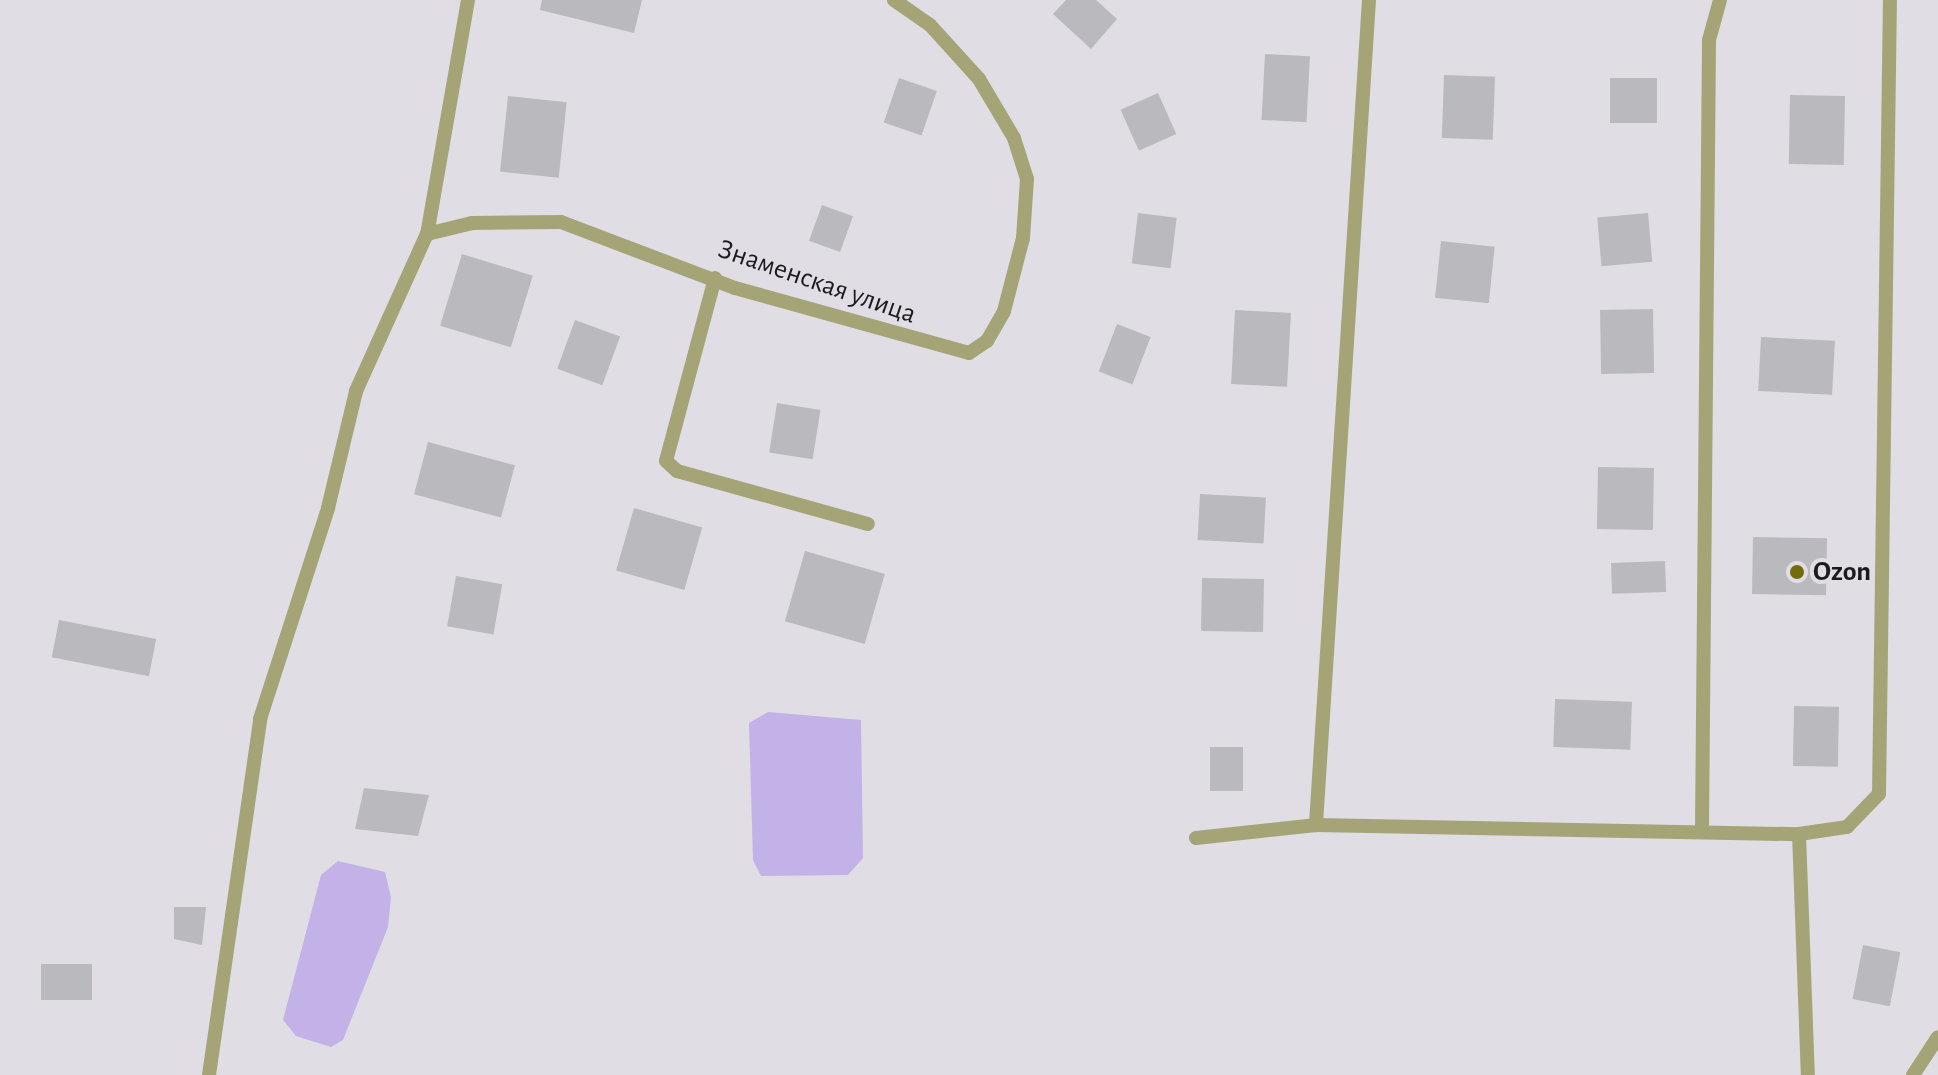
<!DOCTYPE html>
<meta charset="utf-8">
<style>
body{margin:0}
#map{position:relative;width:1938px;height:1075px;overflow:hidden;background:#e0dee4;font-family:"Alegreya Sans",sans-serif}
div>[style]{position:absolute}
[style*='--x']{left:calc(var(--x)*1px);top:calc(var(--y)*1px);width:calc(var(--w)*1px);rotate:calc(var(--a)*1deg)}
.water>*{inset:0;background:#c3b2e7}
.building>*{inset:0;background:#bab9be;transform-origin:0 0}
.service>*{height:14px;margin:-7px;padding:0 7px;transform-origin:7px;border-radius:7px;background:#a5a477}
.dots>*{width:22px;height:22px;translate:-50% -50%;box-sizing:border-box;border:4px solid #e0dee4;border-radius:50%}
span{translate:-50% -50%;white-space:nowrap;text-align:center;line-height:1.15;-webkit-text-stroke:8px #e0dee4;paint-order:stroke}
.street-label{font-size:28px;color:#1b1a1c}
.poi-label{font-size:28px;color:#1b1a1c;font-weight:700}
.left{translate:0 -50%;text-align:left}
</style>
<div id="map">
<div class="water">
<i style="clip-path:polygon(768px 712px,861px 720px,863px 858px,848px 875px,761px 876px,753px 860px,749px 723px)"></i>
<i style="clip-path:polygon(338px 861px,385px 872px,391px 897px,388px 927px,343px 1040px,331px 1047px,296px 1036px,283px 1020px,321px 875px)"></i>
</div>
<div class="building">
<i style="clip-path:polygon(542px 0,642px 0,634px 33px,540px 10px)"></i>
<i style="clip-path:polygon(1066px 0,1096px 0,1117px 19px,1091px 49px,1053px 14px)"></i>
<i style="left:1265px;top:54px;width:45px;height:66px;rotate:3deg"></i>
<i style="left:1444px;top:75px;width:51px;height:63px;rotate:2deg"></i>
<i style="left:899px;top:78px;width:40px;height:47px;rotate:19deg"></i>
<i style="left:1610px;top:78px;width:47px;height:45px"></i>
<i style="left:1158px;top:93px;width:45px;height:41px;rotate:66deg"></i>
<i style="left:1790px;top:95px;width:55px;height:69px;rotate:1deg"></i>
<i style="left:508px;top:96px;width:59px;height:76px;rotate:6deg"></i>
<i style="left:822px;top:205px;width:33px;height:38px;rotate:20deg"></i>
<i style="left:1138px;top:213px;width:39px;height:51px;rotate:7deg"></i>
<i style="left:1648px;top:213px;width:49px;height:51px;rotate:85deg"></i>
<i style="left:1441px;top:241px;width:54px;height:57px;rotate:6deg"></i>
<i style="left:462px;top:254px;width:74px;height:75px;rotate:17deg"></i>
<i style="left:1653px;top:309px;width:64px;height:53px;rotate:89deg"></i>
<i style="left:1235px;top:310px;width:56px;height:74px;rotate:3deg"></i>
<i style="left:575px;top:320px;width:48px;height:52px;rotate:20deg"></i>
<i style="left:1117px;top:324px;width:36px;height:51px;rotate:21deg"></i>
<i style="left:1761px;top:337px;width:74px;height:54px;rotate:3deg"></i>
<i style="left:777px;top:403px;width:44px;height:50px;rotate:9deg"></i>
<i style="left:428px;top:442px;width:90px;height:54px;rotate:15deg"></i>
<i style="left:1598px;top:467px;width:56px;height:62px;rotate:1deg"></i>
<i style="left:1200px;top:494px;width:66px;height:46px;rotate:3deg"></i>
<i style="left:634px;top:508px;width:71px;height:65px;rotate:16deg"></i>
<i style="left:1753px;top:537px;width:74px;height:57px;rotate:1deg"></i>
<i style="left:805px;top:551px;width:83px;height:73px;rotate:16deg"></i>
<i style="left:1665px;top:561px;width:31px;height:54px;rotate:88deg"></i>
<i style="left:456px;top:576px;width:47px;height:51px;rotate:10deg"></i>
<i style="left:1202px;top:578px;width:62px;height:53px;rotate:1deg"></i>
<i style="left:59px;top:620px;width:99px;height:38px;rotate:11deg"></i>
<i style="left:1555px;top:699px;width:77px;height:48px;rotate:2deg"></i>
<i style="left:1794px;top:706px;width:45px;height:60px;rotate:1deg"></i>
<i style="left:1243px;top:747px;width:44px;height:33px;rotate:90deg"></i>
<i style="clip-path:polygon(364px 788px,429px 795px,418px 836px,355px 829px)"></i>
<i style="clip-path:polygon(174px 907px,206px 907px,202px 945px,174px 939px)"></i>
<i style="left:1863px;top:945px;width:38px;height:55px;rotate:11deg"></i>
<i style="left:41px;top:964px;width:51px;height:36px"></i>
</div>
<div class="service">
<i style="--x:468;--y:0;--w:238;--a:99.9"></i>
<i style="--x:427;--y:234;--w:46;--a:-13.7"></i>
<i style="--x:472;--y:223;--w:89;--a:-0.6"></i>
<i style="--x:561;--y:222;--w:186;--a:20.8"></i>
<i style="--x:735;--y:288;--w:243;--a:15.5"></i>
<i style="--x:969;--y:353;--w:22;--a:-34"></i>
<i style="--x:987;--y:341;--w:34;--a:-60"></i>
<i style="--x:1004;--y:311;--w:75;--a:-75.4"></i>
<i style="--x:1023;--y:238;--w:59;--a:-86.1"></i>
<i style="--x:1027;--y:179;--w:43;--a:-107.6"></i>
<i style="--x:1014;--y:138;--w:69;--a:-120.7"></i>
<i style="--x:979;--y:79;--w:73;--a:-132.2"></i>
<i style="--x:930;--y:25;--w:44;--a:-145.2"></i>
<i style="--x:1369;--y:0;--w:827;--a:93.68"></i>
<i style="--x:1316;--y:825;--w:483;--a:1.1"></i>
<i style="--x:1799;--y:834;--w:241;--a:87.9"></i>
<i style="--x:715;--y:278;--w:189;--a:105"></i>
<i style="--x:666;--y:461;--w:15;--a:42"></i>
<i style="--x:677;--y:471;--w:198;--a:15.5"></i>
<i style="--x:1702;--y:829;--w:789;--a:-89.49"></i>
<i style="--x:1709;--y:40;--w:41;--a:-74.6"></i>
<i style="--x:1799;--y:834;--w:49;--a:-8.3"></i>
<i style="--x:1847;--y:827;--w:46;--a:-45.9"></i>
<i style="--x:1879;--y:794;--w:794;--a:-89.21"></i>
<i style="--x:1196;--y:838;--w:121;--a:-6.2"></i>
<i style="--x:209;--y:1075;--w:360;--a:-81.8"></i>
<i style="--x:260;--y:719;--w:222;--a:-72.1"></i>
<i style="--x:328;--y:508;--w:120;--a:-76.5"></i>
<i style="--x:356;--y:391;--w:172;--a:-65.7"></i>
<i style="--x:1913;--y:1075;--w:45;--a:-56.7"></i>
</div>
<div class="dots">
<i style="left:1797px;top:572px;background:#726d0b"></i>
</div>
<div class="street-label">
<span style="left:817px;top:282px;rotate:19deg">Знаменская улица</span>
</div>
<div class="poi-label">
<span class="left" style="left:1813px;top:572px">Ozon</span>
</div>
</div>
